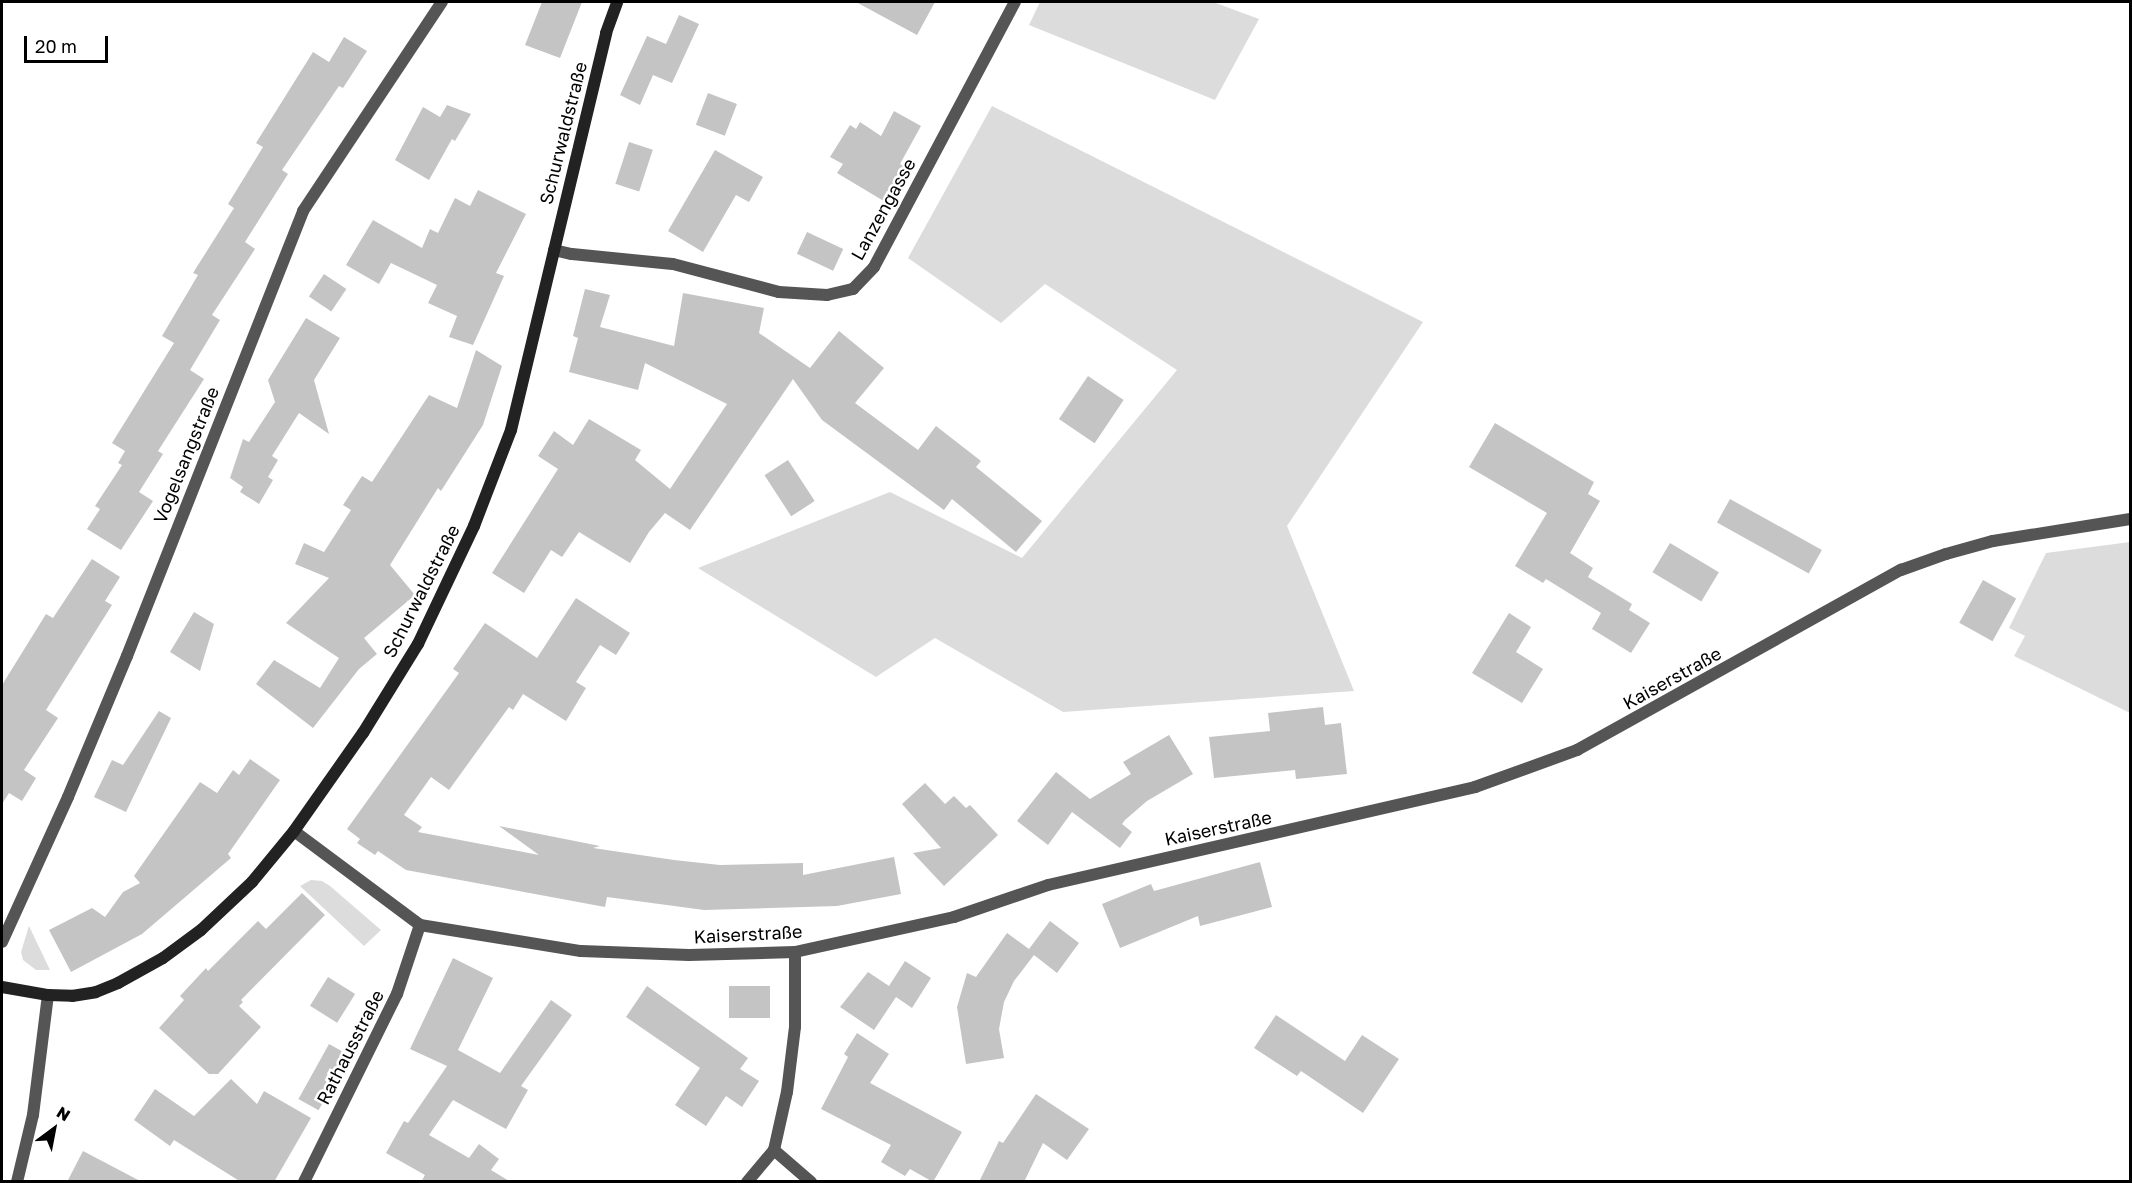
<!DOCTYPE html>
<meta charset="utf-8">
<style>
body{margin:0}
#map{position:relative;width:2132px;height:1183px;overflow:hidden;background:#fff;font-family:"Golos Text",sans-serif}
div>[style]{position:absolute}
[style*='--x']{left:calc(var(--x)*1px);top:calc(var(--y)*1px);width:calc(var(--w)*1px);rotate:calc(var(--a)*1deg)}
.green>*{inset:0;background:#dcdcdc}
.building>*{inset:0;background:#c4c4c4;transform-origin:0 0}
.minor>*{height:12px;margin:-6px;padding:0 6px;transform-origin:6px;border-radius:6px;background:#555}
.secondary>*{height:12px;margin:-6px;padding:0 6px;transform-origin:6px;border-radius:6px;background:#222}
span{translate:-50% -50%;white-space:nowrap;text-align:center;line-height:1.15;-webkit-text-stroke:5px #fff;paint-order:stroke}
.street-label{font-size:18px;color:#000}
.frame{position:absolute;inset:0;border:3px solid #000;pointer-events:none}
.north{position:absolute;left:24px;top:1099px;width:60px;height:60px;-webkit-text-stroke:4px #fff;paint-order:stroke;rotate:32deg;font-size:16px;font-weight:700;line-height:24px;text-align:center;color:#000}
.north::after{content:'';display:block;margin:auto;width:21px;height:27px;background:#000;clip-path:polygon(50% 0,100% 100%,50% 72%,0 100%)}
.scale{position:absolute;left:24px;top:36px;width:84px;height:27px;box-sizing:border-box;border:3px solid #000;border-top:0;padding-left:8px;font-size:18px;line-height:21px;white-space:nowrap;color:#000;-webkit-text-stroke:4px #fff;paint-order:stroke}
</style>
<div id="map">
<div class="green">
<i style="clip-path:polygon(1040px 2px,1213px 2px,1259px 19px,1215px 100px,1029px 25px)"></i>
<i style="clip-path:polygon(992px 106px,1423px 322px,1287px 526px,1354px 691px,1063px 712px,935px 638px,876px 677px,698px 568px,890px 492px,1022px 558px,1177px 370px,1045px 284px,1001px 323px,908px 258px)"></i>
<i style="clip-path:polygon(2130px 542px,2130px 713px,2014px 656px,2025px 636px,2009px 628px,2046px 553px)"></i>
<i style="clip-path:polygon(311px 880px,322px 881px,330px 886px,381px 930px,364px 946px,300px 886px)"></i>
<i style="clip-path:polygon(29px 926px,50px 970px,36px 970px,23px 960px,21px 952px)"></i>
</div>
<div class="building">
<i style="clip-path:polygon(542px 2px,582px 2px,560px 58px,525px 45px)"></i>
<i style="clip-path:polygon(856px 2px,935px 2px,917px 35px)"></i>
<i style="clip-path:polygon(679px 15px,699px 24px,672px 83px,653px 75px,640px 105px,620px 95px,647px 36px,666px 44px)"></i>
<i style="clip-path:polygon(344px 37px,367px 51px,343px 88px,339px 86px,282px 170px,288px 174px,245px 242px,255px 249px,212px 315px,220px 320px,190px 370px,204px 379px,158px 451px,163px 454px,139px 492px,153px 501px,121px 550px,87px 529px,100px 509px,95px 506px,122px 465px,118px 463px,125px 451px,112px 443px,174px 343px,162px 336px,198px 275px,193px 273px,234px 208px,228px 204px,263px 147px,256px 143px,313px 52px,329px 62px)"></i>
<i style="left:708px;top:93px;width:31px;height:34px;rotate:21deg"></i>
<i style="clip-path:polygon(447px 105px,471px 114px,455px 141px,452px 139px,429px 180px,395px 160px,423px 107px,440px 117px)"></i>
<i style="clip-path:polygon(894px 111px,921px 126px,900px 164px,908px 169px,887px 203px,837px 173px,843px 164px,830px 157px,850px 125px,856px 129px,860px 122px,881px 136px)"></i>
<i style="left:629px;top:142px;width:25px;height:44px;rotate:18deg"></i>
<i style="clip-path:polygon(715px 150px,763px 177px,749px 202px,736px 195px,703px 252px,668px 231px)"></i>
<i style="clip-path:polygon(478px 190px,526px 214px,496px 273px,504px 276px,473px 345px,449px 337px,457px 316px,428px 303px,437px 285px,391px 263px,379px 284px,346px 265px,373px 220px,422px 248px,430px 229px,438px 233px,455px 198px,470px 206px)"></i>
<i style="left:807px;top:232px;width:40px;height:24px;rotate:25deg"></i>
<i style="left:324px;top:274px;width:27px;height:27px;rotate:34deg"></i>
<i style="clip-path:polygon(585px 289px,610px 295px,600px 327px,674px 346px,683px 293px,764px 308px,759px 333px,810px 368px,839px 331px,884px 368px,855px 403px,918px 450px,936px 426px,981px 461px,976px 467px,1042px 521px,1016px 552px,952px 499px,944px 510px,822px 420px,793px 379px,690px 530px,665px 513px,649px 532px,630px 563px,579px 532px,562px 557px,551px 550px,524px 593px,492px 573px,558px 469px,538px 456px,554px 431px,573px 445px,589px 419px,641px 450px,635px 460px,670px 489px,727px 404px,645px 363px,638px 390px,569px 372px,578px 338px,573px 336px)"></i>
<i style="clip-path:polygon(306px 318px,340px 338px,314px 380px,329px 434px,299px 413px,272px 456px,278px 460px,268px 477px,273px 480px,259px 504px,240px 492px,243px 487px,230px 478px,243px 439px,249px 442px,275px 402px,268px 380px)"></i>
<i style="clip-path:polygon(476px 350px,502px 366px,483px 425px,441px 491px,438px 488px,390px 565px,415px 595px,364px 638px,377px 654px,359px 669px,313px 728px,256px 684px,274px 660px,320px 688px,339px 658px,286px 623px,329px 578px,295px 564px,304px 543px,324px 552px,351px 510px,343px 505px,362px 476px,372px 482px,429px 395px,457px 408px)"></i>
<i style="left:1088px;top:376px;width:43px;height:52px;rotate:34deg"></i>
<i style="clip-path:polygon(1495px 423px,1594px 482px,1588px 494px,1600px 501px,1570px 553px,1593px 568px,1588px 577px,1632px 604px,1629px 610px,1650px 623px,1631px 653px,1592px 629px,1601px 613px,1546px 579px,1543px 583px,1515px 566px,1547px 513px,1469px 467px)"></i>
<i style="left:788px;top:460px;width:49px;height:28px;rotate:57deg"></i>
<i style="left:1730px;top:499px;width:105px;height:27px;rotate:29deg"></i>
<i style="left:1670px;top:543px;width:57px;height:34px;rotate:31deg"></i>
<i style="clip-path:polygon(92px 559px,120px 577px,105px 601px,112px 605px,46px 710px,58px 718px,24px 770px,36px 778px,22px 801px,9px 793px,2px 804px,2px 685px,46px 614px,53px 618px)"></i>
<i style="left:1983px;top:580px;width:38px;height:49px;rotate:29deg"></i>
<i style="clip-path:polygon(576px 598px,630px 633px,616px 655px,600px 645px,576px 682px,586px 688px,566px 721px,523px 694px,513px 710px,509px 707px,449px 790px,431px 777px,404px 815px,422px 827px,418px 832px,539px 855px,499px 826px,600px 846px,593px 848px,674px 860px,720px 865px,803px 863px,803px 875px,894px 857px,901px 894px,837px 906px,704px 910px,607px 897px,605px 907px,406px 870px,378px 851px,375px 855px,357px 843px,360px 839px,347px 829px,459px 673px,453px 669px,485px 623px,537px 658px)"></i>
<i style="clip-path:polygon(194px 612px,214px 624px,200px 671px,170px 652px)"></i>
<i style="clip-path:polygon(1509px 613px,1531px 627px,1516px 652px,1543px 669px,1522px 703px,1472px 673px)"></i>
<i style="clip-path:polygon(1323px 707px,1325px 725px,1341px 723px,1347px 774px,1296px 779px,1295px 770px,1214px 778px,1209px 737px,1270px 731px,1268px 713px)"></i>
<i style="clip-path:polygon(159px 711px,171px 718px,126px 812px,94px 797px,112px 760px,123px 765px)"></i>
<i style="clip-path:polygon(1169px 735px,1193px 774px,1147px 801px,1125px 820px,1122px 824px,1132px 832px,1120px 848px,1072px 812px,1048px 845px,1017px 821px,1056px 772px,1090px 799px,1131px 774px,1123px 762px)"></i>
<i style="clip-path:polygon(250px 759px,280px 780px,228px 854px,231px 858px,142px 934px,71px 972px,49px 930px,92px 908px,105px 917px,123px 892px,140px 883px,134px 876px,200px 782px,217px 793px,233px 770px,239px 775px)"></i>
<i style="clip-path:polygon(925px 783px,945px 804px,954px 796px,966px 808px,970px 805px,998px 835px,944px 886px,913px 853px,941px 848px,902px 804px)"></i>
<i style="clip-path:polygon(1260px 862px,1272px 907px,1200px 926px,1198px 916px,1120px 948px,1102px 904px,1151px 884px,1154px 891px)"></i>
<i style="clip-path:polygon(302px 893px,325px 915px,241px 1000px,243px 1002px,239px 1006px,261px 1027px,218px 1074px,209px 1074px,159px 1028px,184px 1000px,180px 996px,206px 968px,208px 971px,258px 921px,266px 929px)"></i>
<i style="clip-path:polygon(1050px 921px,1079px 943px,1057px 973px,1034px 955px,1014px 981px,1004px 1002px,999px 1029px,1004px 1058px,966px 1064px,957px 1007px,967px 973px,976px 977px,1007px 933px,1029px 949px)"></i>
<i style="clip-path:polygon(453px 958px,493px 978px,458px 1050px,500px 1073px,551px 1000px,572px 1015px,521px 1086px,528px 1090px,506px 1129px,453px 1100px,429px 1135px,469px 1158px,479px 1144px,499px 1159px,491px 1170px,511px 1182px,421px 1182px,425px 1175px,386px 1153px,404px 1121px,408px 1123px,447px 1066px,410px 1049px)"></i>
<i style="clip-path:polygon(905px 961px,931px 978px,912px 1008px,896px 997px,874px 1030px,840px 1007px,868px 972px,889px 986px)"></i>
<i style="left:328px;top:977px;width:32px;height:34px;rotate:32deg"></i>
<i style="clip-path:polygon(647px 986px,748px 1058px,740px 1069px,759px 1081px,742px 1107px,726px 1096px,706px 1126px,675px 1105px,700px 1068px,626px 1017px)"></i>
<i style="left:729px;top:986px;width:41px;height:32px"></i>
<i style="clip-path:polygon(1276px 1015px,1345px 1061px,1362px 1035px,1399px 1059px,1363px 1113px,1301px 1071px,1297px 1076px,1254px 1048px)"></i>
<i style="clip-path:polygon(857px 1033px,889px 1054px,870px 1083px,962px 1132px,933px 1182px,910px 1169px,905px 1176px,881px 1162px,891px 1145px,821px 1109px,848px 1057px,844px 1054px)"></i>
<i style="left:329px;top:1044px;width:23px;height:63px;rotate:29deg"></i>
<i style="clip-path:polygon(231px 1079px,257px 1104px,264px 1091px,311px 1118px,274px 1182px,241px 1182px,174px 1140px,170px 1146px,134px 1120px,155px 1089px,194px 1116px)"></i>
<i style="clip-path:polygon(1036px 1094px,1089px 1129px,1067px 1160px,1043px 1143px,1024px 1182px,979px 1182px,999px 1141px,1003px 1143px)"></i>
<i style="clip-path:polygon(83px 1151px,142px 1182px,67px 1182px)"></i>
</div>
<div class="minor">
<i style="--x:554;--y:250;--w:18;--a:13"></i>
<i style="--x:572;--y:254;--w:101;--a:5.7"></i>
<i style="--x:673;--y:264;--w:110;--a:14.8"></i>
<i style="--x:779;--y:292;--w:48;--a:3.6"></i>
<i style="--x:827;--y:295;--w:27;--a:-13"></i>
<i style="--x:853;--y:289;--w:30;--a:-46"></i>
<i style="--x:874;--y:267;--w:300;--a:-62"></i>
<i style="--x:294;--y:831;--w:157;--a:36.7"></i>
<i style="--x:420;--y:925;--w:163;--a:9.2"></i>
<i style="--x:581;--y:951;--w:108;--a:2.1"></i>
<i style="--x:689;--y:955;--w:106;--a:-1.6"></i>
<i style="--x:795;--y:952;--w:163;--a:-12.4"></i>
<i style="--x:954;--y:917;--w:99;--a:-18.8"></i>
<i style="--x:1048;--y:885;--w:438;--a:-12.9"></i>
<i style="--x:1475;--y:787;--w:109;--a:-19.9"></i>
<i style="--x:1577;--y:750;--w:371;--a:-29.1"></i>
<i style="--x:1901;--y:570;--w:48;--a:-19.6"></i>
<i style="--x:1946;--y:554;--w:49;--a:-15.5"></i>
<i style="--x:1993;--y:541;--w:139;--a:-9.1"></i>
<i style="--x:2;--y:942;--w:159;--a:-65.5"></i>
<i style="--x:68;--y:797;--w:153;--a:-67.3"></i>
<i style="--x:127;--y:656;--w:479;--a:-68.4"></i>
<i style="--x:303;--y:211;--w:251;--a:-56.4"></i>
<i style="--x:774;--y:1150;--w:49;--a:40.9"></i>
<i style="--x:17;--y:1182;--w:69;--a:-76.6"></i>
<i style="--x:33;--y:1115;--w:121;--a:-82.9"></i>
<i style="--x:304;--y:1182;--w:210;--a:-63.7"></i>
<i style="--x:397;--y:994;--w:73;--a:-71.6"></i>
<i style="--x:747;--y:1182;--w:42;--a:-49.8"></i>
<i style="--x:774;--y:1150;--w:59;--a:-77.4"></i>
<i style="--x:787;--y:1092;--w:65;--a:-83"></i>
<i style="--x:795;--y:1027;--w:75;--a:-90"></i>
</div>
<div class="secondary">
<i style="--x:2;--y:987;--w:47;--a:9.9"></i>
<i style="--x:48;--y:995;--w:24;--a:2"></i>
<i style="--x:72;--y:996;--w:24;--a:-9"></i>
<i style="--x:96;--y:992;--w:24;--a:-22"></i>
<i style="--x:118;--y:983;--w:51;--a:-29.1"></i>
<i style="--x:163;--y:958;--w:47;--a:-36.4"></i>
<i style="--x:201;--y:930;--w:70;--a:-43.3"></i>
<i style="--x:252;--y:882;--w:66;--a:-50.5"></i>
<i style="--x:294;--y:831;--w:120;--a:-54.9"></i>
<i style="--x:363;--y:733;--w:105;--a:-58.3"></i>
<i style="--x:418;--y:644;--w:131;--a:-64.6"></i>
<i style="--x:474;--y:526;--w:103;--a:-68.9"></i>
<i style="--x:511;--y:430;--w:408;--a:-76.5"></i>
<i style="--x:606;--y:33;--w:33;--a:-70"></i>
</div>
<div class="street-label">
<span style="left:563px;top:133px;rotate:-76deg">Schurwaldstraße</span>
<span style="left:883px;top:209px;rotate:-61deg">Lanzengasse</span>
<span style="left:186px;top:455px;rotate:-68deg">Vogelsangstraße</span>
<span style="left:421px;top:591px;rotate:-63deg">Schurwaldstraße</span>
<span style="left:1672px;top:678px;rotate:-29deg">Kaiserstraße</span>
<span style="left:1218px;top:828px;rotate:-12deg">Kaiserstraße</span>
<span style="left:748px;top:934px;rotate:-3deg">Kaiserstraße</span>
<span style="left:350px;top:1047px;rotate:-63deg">Rathausstraße</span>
</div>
<div class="frame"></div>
<div class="north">N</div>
<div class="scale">20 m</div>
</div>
